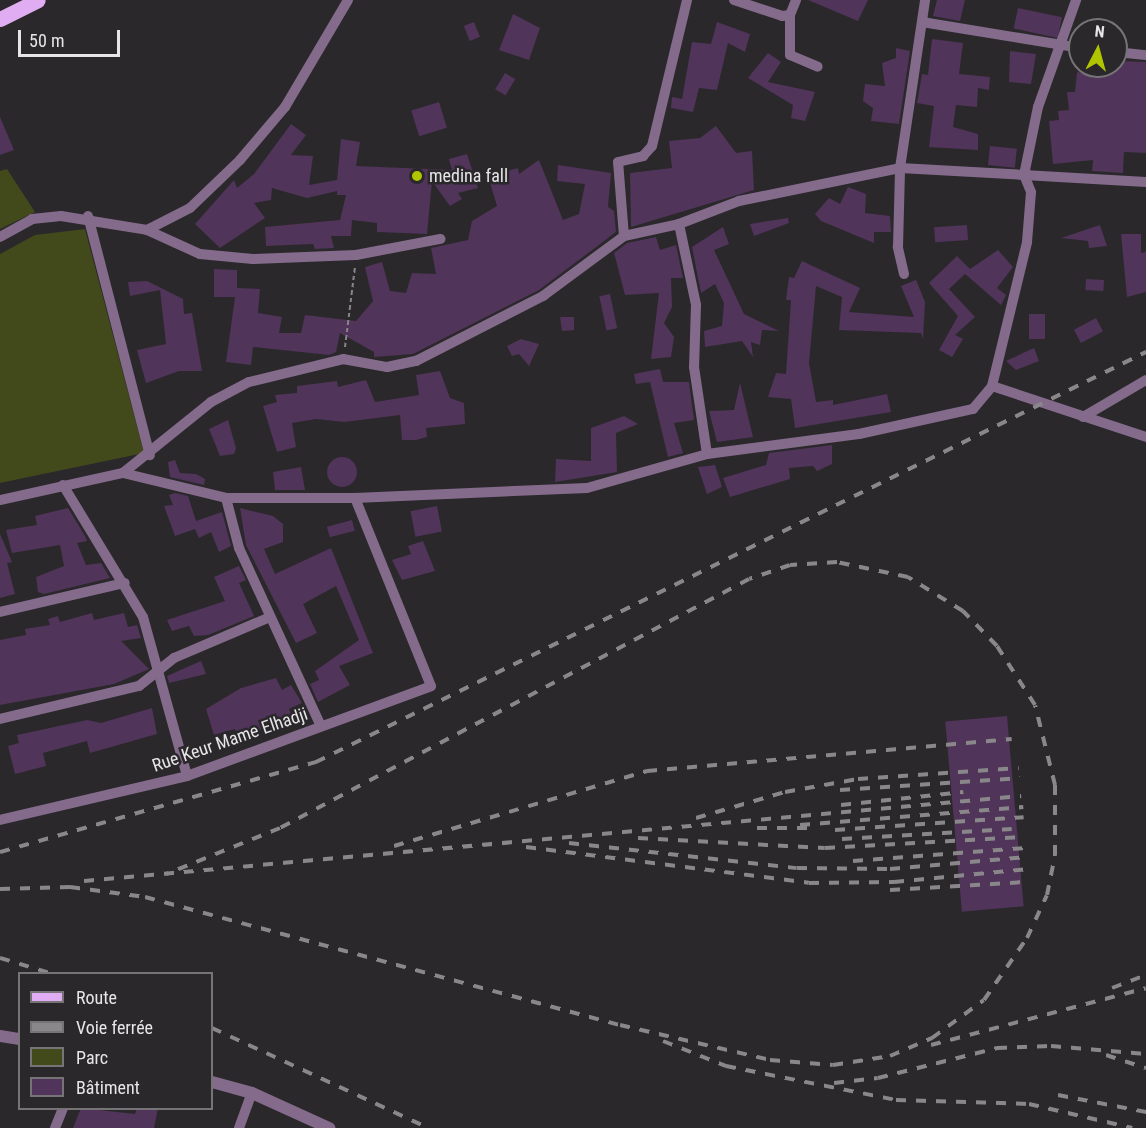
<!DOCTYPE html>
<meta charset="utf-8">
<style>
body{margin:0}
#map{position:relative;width:1146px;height:1128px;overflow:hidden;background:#2a282b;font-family:"Roboto Condensed",sans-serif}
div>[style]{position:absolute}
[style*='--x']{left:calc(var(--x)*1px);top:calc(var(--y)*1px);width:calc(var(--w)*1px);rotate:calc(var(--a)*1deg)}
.green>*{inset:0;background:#42491b}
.building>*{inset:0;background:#503459;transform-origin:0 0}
.round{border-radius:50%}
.path>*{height:2px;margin-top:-1px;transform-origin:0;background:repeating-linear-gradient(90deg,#878588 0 4.5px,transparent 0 7.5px)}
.minor>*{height:10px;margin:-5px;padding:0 5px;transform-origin:5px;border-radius:5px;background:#846b8c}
.tertiary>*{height:12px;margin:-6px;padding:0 6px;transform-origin:6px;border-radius:6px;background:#846b8c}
.primary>*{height:15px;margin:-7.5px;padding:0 7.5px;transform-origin:7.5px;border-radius:7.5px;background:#e0acf2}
.rail>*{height:4px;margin-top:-2px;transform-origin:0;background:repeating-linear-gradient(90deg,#89878a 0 10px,transparent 0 20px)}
.dots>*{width:16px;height:16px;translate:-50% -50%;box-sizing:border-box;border:3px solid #2a282b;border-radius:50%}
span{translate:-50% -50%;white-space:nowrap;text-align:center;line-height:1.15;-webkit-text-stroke:5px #2a282b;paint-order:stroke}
.poi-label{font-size:18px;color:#e7e5e7}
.left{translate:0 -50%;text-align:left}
.street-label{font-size:18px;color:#e7e5e7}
.legend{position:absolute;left:18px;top:972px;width:195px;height:138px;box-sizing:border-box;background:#2a282b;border:2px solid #767476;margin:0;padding:8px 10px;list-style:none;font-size:18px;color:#e7e5e7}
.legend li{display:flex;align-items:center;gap:12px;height:30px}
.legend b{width:30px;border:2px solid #767476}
.north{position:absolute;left:1068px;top:18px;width:60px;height:60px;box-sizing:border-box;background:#2a282b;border:2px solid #767476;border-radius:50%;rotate:6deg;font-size:16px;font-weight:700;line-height:24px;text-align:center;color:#e7e5e7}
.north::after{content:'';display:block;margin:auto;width:21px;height:27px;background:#b0c500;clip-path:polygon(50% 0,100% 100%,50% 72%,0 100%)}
.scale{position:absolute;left:18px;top:30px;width:102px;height:27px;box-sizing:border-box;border:3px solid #e7e5e7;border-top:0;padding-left:8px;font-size:18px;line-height:21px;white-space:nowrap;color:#e7e5e7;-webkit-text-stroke:4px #2a282b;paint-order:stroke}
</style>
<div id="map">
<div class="green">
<i style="clip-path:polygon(7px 169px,35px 212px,0 229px,0 171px)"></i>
<i style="clip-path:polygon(85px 229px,144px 453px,0 483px,0 254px,35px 235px)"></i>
</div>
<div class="building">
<i style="clip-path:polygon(808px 0,868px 0,858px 21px)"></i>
<i style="clip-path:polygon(937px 0,965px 0,960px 21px,933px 16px)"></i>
<i style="left:1018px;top:8px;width:45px;height:21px;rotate:12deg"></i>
<i style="clip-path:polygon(513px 14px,540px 28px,529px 60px,499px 50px)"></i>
<i style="left:474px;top:22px;width:16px;height:11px;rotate:68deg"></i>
<i style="clip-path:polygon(717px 22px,750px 34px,745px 52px,728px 43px,717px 90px,699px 88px,693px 112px,671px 108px,672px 97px,682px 99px,692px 42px,711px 44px)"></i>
<i style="clip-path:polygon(932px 39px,963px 43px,959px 74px,990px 77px,989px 90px,978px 88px,977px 107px,956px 105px,953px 127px,978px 134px,978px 150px,929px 147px,934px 106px,917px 103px,922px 74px,928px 75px)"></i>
<i style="clip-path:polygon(896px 48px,910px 51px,899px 124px,871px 121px,873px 108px,863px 101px,865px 84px,885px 86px,882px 63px,896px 58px)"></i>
<i style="clip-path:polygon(1010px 51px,1036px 54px,1031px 84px,1009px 82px)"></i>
<i style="clip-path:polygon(768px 53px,781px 62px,768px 82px,815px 92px,805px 121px,791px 118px,793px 105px,748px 78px)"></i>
<i style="clip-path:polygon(1116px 61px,1146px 62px,1146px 153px,1124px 152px,1123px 173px,1092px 171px,1093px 160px,1053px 164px,1049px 121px,1059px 120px,1058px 111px,1069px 110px,1067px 92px,1075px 92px,1077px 72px,1105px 75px,1106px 66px,1116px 66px)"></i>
<i style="left:505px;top:73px;width:12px;height:19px;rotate:31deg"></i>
<i style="left:439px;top:102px;width:27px;height:29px;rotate:73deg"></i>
<i style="clip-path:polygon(0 117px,14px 150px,0 155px)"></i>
<i style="clip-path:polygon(291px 124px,306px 135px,291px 155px,313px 156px,309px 185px,337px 180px,341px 139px,360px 142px,356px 166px,452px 170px,449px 159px,467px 154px,478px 188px,458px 193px,462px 199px,450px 206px,432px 181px,427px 234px,377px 232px,377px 223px,352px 220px,351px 236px,331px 236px,334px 248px,315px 249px,313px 244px,266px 246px,265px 227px,340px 220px,346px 195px,337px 195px,337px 191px,307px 198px,272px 188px,271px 200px,254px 203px,265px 218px,220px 248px,195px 224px,234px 180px,237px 188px,254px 174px)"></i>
<i style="clip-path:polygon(716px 126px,736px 153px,752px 151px,754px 190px,631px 227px,630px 173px,672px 168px,669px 141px,700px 138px)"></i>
<i style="left:990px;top:146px;width:27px;height:19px;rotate:6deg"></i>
<i style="clip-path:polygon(539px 160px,563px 220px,579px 214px,585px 184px,557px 181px,558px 165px,611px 173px,608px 207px,614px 211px,616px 232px,539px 290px,413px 354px,374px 357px,374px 352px,340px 333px,336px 352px,329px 355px,253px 347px,251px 365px,226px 362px,235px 297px,214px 297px,214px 269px,237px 270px,237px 288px,260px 289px,258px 313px,282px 317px,279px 333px,301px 333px,305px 315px,356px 321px,373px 301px,365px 267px,382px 262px,390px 291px,406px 293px,412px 273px,436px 274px,431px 248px,468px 240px,472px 221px,497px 206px,488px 176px,518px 168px,519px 174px)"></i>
<i style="clip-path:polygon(848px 187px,866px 194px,865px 213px,890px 216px,891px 232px,874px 232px,874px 243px,821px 221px,815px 214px,829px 198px,840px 204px)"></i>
<i style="clip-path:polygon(788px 218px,789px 223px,754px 236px,750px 224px)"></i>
<i style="left:967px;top:225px;width:15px;height:33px;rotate:86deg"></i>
<i style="clip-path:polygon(1100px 225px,1107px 246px,1089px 248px,1088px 241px,1061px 238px)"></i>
<i style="clip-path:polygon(723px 227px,729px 244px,714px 250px,744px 314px,779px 331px,762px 330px,760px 345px,751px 342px,753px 357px,742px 341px,705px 347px,704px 331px,722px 326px,724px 303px,715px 284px,701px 293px,692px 247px)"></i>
<i style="clip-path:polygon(1121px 234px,1141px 234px,1141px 253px,1146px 252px,1146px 292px,1127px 297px)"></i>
<i style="clip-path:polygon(656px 237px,660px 250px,676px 245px,683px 278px,671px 278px,672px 307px,664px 323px,674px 337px,671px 357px,651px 359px,659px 293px,625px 295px,614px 253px,627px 243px)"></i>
<i style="clip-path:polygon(998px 250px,1013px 267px,997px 288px,1006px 295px,1001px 305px,965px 274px,949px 289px,975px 317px,955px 335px,963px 339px,952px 357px,939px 350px,958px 316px,929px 283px,957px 256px,970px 269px)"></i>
<i style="clip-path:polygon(802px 261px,860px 288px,849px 312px,914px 317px,901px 286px,916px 280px,925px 302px,923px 339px,921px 333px,839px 330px,842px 297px,816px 286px,809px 363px,816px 402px,833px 400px,833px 405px,887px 394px,891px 412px,795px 428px,791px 399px,768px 397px,776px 373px,786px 374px,791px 300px,786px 300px,789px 277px,794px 278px)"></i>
<i style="left:1086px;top:279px;width:18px;height:11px;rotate:3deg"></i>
<i style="clip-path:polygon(147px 281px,183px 299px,184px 314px,192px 313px,202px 371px,179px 371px,146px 383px,137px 350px,166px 344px,160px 290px,130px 296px,128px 282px)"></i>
<i style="left:610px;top:294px;width:35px;height:11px;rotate:78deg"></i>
<i style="left:1045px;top:314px;width:25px;height:16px;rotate:90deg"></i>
<i style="clip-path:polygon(560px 317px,574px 317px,574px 330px,562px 331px)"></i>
<i style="left:1096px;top:318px;width:15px;height:25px;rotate:62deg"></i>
<i style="clip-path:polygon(521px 339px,539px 344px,529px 366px,519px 354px,512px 356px,507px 346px)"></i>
<i style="clip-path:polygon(1034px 348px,1039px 361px,1016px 370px,1006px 361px)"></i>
<i style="clip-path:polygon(660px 369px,663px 382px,689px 382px,694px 420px,674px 423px,683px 453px,668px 457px,650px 382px,636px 384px,634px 374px)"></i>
<i style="clip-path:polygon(440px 371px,450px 398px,464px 403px,465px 424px,426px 428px,427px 437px,416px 440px,402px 440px,400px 415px,344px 422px,316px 419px,292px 423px,296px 447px,277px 452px,263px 406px,277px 402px,275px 395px,297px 393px,297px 386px,337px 381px,338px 387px,366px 380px,375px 402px,419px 395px,416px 375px)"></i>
<i style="clip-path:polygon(740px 383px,753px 437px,717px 442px,709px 411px,734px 410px)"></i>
<i style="clip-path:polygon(624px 416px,638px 424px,616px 433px,617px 472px,555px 482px,556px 459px,591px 461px,591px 428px)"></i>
<i style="clip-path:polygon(228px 420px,236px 448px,234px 454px,220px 456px,209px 429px)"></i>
<i style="clip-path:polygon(832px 445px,832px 464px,817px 471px,813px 466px,789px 468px,790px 479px,730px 497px,723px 478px,766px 465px,769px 453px)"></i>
<i class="round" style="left:327px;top:457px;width:30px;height:30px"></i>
<i style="clip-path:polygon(175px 460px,180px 473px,196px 474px,205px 479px,204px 485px,170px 477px,168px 462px)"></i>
<i style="clip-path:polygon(715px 465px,722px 487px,707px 494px,698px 467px)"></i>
<i style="clip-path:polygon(301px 467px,305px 490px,275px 490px,273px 472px)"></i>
<i style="clip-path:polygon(175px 493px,188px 496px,196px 521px,222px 512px,231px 546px,219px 552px,211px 532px,199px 538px,195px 529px,175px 536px,164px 506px,173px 505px,169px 495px)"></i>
<i style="left:437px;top:506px;width:26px;height:27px;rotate:79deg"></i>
<i style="clip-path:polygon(68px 508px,85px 536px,87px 541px,77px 543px,86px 565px,101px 563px,110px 578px,44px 594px,38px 592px,36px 577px,64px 566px,60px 545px,12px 553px,6px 530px,37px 525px,35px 516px)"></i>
<i style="clip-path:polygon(240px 508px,273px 516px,283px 524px,283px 542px,264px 549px,275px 574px,331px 548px,373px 653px,339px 666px,350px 685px,318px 702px,310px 684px,319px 680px,315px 671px,359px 640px,336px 586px,303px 604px,317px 633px,296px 643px,246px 545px)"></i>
<i style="left:352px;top:520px;width:11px;height:26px;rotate:75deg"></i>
<i style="clip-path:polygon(0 534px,12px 562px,7px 563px,15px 594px,0 598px)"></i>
<i style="clip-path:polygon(423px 541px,435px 571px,402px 580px,392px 560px,411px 554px,408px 546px)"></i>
<i style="clip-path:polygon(239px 566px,246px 580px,239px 583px,254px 616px,208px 635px,194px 636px,189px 626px,172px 631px,167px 620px,225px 601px,214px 577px)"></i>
<i style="clip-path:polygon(92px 613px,94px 620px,124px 613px,128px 627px,137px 625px,141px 638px,121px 641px,149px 669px,114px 684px,0 705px,0 640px,26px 635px,25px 629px,50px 625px,48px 619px,58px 616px,60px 622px)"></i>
<i style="clip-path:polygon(201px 661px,206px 674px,169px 683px,167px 676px)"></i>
<i style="clip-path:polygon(276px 678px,282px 690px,291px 685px,302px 703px,289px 709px,292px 716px,239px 739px,235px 729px,214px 735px,206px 709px,241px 688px)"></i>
<i style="clip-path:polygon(152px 708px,157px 734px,90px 753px,87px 741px,43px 753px,46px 766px,15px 774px,8px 746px,19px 743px,17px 735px,87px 720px,101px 723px)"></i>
<i style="left:1007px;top:716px;width:191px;height:62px;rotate:85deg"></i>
<i style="clip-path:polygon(81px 1108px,135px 1114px,137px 1108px,158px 1108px,154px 1128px,73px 1128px)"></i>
</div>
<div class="path">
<i style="--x:345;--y:347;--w:81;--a:-82.9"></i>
</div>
<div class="minor">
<i style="--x:734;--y:0;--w:51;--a:18.4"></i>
<i style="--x:782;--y:16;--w:8;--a:-7"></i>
<i style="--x:790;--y:15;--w:16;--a:-68"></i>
<i style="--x:790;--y:15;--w:40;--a:90"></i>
<i style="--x:790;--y:55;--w:30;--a:23"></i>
<i style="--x:922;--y:22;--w:160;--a:9.3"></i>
<i style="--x:1116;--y:52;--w:30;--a:6"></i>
<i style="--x:88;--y:216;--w:247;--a:75.5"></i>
<i style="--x:679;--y:224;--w:83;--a:78.1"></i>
<i style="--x:696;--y:305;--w:62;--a:91.8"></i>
<i style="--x:694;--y:367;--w:88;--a:81.5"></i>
<i style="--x:147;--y:230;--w:48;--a:-27.1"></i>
<i style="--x:190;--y:208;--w:69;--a:-43.8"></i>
<i style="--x:240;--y:160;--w:70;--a:-49.7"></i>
<i style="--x:285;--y:107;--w:124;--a:-59.5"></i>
<i style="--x:624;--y:236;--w:74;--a:-94.6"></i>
<i style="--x:618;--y:162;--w:26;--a:-13"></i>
<i style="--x:643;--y:156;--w:13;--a:-48"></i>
<i style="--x:652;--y:146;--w:150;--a:-76.5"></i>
<i style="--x:0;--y:237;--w:37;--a:-29"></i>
<i style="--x:32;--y:219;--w:29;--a:-6"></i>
<i style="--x:61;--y:216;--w:87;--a:9.2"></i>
<i style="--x:147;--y:230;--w:58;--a:24.4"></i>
<i style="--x:200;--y:254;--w:53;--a:5.4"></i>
<i style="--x:253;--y:259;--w:103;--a:-2.2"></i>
<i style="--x:356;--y:255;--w:86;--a:-10.8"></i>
<i style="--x:904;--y:274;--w:28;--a:-103"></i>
<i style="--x:898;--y:247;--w:79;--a:-88.5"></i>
<i style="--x:900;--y:168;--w:170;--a:-81.5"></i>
<i style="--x:992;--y:386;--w:162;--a:18.3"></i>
<i style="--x:1083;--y:417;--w:73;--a:-30.4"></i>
<i style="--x:123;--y:473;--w:106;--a:13.6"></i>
<i style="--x:226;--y:498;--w:52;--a:75.4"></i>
<i style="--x:239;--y:548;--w:196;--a:65.3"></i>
<i style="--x:63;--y:485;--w:154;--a:58.8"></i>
<i style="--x:143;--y:617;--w:165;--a:74.5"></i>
<i style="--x:355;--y:498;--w:232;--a:-2.5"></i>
<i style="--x:587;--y:488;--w:125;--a:-15.8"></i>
<i style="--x:707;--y:454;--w:153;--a:-7.5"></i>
<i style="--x:859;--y:434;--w:117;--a:-12.4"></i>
<i style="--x:973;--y:409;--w:30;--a:-50"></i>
<i style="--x:992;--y:386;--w:148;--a:-76.3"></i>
<i style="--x:1027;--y:242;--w:50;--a:-85.4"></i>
<i style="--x:1031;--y:192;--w:18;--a:-112"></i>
<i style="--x:1024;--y:175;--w:122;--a:3.3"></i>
<i style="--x:0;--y:500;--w:126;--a:-12.4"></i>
<i style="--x:123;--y:473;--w:113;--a:-38.9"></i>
<i style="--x:211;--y:402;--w:43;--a:-27.8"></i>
<i style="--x:249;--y:382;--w:97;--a:-13.7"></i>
<i style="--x:343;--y:359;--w:45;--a:10.3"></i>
<i style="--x:387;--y:367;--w:30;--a:-12"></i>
<i style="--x:416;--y:361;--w:143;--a:-27.1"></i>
<i style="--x:543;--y:296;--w:101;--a:-36.5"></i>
<i style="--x:624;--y:236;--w:56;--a:-12.3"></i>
<i style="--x:679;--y:224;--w:64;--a:-21"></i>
<i style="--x:739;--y:201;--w:164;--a:-11.6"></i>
<i style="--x:900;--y:168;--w:124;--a:3.2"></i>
<i style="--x:1024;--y:175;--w:69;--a:-78.4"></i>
<i style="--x:1038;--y:107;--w:114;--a:-70.4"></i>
<i style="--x:0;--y:612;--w:128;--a:-13.1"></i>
<i style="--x:0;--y:719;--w:143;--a:-13.4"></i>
<i style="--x:139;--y:686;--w:45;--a:-38.7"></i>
<i style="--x:174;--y:658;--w:102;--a:-23.1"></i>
<i style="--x:0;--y:820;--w:192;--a:-13.2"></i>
<i style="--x:187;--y:776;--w:260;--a:-20.2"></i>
<i style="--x:431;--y:686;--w:203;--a:-112"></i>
<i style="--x:355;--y:498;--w:129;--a:180"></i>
<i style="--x:55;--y:1128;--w:22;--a:-68"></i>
<i style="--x:239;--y:1128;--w:37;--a:-70"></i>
</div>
<div class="tertiary">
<i style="--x:0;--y:1036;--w:20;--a:9"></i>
<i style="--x:212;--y:1082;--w:41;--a:15.4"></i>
<i style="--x:252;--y:1093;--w:85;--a:24.4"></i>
</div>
<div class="primary">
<i style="--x:0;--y:19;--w:42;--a:-26.6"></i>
</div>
<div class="rail">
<i style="--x:840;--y:790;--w:180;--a:-3.8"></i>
<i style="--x:841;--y:805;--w:123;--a:-6.1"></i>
<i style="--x:696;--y:818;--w:93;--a:-16.3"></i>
<i style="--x:785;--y:792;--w:74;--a:-10.1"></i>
<i style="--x:858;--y:779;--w:161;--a:-3.9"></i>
<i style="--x:800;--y:825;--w:224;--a:-4.6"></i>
<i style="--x:757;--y:828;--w:51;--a:0"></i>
<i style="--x:835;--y:830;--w:189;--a:-3.9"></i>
<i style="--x:638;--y:838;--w:187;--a:3.1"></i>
<i style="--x:825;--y:848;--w:199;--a:-3.2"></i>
<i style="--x:842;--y:839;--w:170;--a:-3.4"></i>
<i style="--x:569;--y:843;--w:229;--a:6.3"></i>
<i style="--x:797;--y:868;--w:93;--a:0.6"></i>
<i style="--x:890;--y:869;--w:137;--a:-5"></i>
<i style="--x:394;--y:846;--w:264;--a:-16.5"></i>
<i style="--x:647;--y:771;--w:366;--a:-5"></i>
<i style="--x:526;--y:847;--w:285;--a:7.2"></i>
<i style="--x:809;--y:883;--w:85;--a:-0.7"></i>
<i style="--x:894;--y:882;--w:135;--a:-5.5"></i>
<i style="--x:0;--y:852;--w:329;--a:-15.9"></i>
<i style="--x:316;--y:762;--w:926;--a:-26.29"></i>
<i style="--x:853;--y:861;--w:173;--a:-4.3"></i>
<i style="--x:84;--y:881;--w:941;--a:-5.18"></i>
<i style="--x:0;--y:889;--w:70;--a:-1.6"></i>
<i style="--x:70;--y:887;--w:76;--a:7.6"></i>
<i style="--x:145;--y:897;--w:492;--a:15.1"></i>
<i style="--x:620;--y:1025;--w:154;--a:13.1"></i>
<i style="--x:770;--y:1060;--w:63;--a:4.5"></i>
<i style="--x:833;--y:1065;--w:58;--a:-9"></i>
<i style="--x:890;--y:1056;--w:46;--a:-23.2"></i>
<i style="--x:932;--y:1038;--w:64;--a:-36.2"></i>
<i style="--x:984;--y:1000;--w:75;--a:-55.3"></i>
<i style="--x:1027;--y:938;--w:47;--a:-65.1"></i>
<i style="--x:1047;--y:895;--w:41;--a:-78.7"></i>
<i style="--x:1055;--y:855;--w:70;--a:-90"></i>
<i style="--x:1055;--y:785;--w:82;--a:-104"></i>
<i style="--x:1035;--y:705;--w:70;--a:-122.8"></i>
<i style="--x:997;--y:646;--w:49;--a:-134.2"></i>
<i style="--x:963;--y:611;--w:65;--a:-148.3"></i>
<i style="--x:908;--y:577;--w:73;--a:-168.1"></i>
<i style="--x:837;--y:562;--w:47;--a:176.3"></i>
<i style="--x:790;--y:565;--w:43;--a:161.1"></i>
<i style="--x:749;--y:579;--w:531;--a:152.04"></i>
<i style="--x:280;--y:828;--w:123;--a:158"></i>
<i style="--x:890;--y:890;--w:133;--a:-3.4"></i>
<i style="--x:0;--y:958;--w:55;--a:16.8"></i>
<i style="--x:1112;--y:988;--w:36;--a:-21"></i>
<i style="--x:212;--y:1028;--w:238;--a:24.8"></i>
<i style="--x:663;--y:1041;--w:68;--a:21.6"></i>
<i style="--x:726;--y:1066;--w:173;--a:11.3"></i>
<i style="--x:896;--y:1100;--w:133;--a:1.7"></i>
<i style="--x:1029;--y:1104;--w:106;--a:13.1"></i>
<i style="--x:931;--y:1045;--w:222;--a:-14.8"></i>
<i style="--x:1106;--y:1055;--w:42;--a:18"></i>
<i style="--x:834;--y:1083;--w:44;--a:-6.5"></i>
<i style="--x:878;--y:1078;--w:123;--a:-14.1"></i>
<i style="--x:997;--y:1048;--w:54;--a:-2.1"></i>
<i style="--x:1051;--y:1046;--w:95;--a:4.8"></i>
<i style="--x:1058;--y:1095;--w:90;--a:10.9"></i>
</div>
<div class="dots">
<i style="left:417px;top:176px;background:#b0c500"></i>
</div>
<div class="poi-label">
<span class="left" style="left:429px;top:176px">medina fall</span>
</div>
<div class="street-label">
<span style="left:230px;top:740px;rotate:-19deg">Rue Keur Mame Elhadji</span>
</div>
<ul class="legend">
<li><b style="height:8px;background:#e0acf2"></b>Route</li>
<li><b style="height:8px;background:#89878a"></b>Voie ferrée</li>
<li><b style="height:16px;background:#42491b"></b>Parc</li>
<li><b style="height:16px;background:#503459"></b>Bâtiment</li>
</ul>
<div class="north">N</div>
<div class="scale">50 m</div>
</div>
